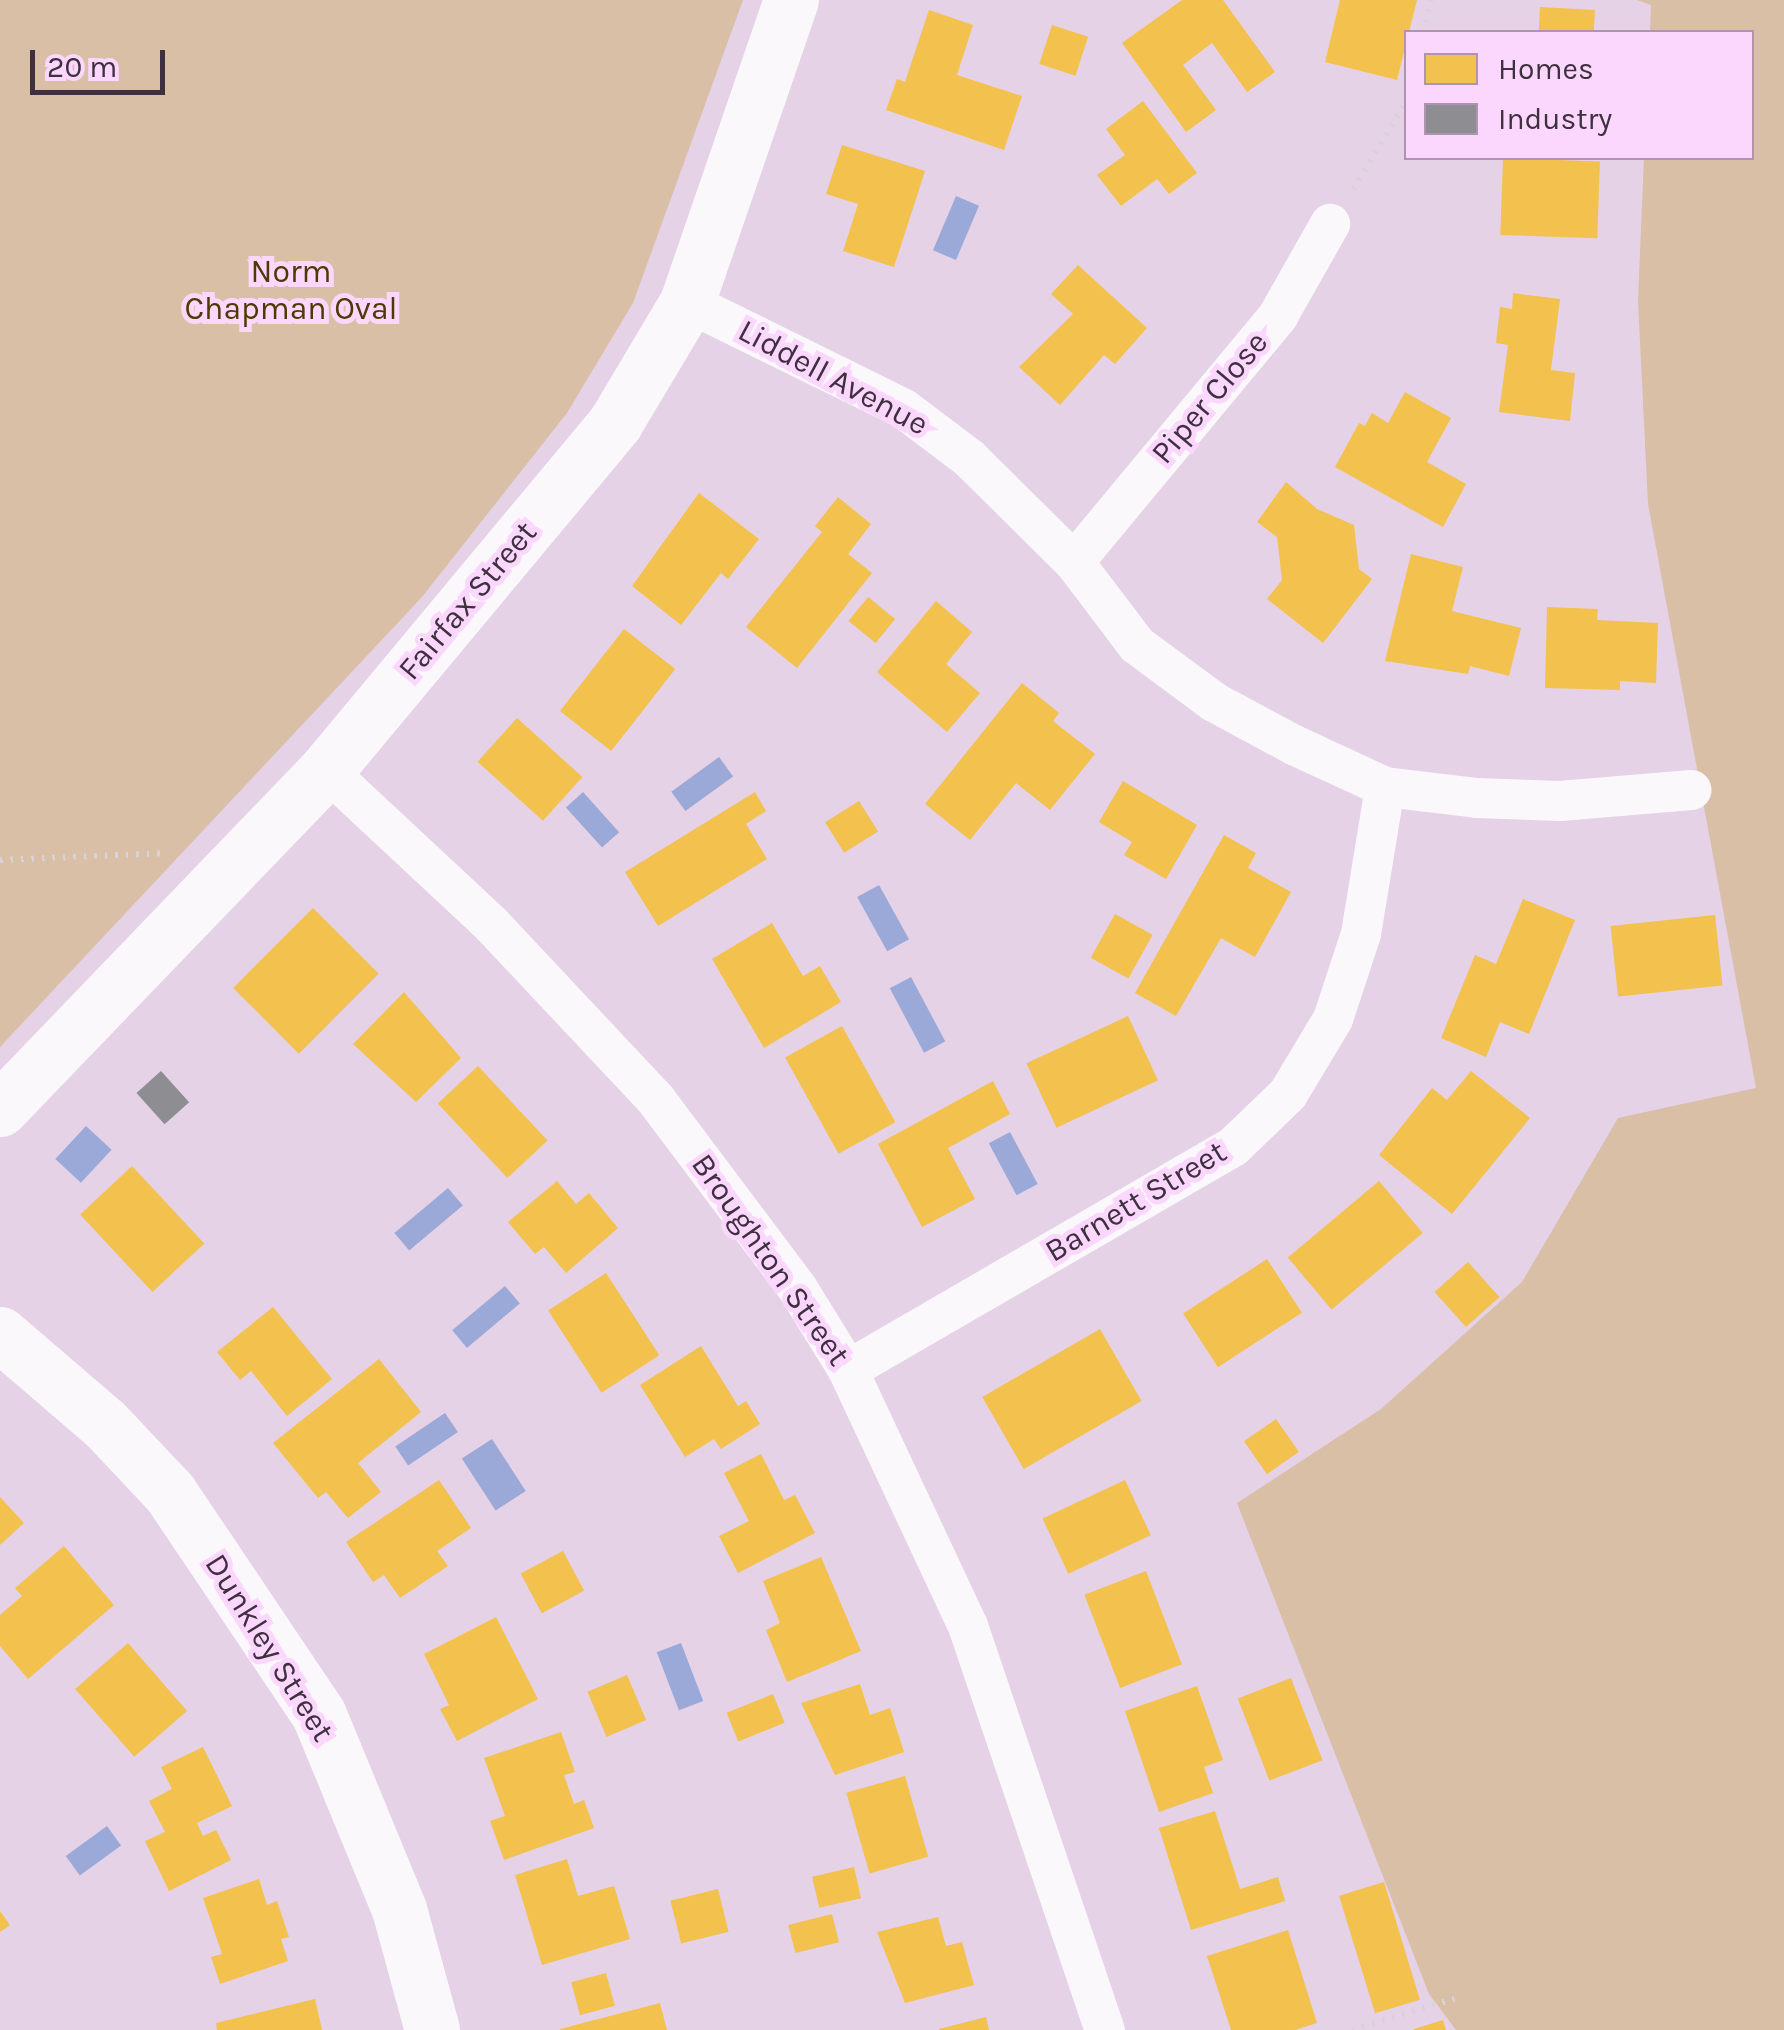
<!DOCTYPE html>
<style>
body{margin:0}
#map{position:relative;width:1784px;height:2030px;overflow:hidden;background:#e5d2e7;font-family:Karla,sans-serif}
div>[style]{position:absolute}
[style*='--x']{left:calc(var(--x)*1px);top:calc(var(--y)*1px);width:calc(var(--w)*1px);rotate:calc(var(--a)*1deg)}
.green>*{inset:0;background:#d8bfa6}
.water>*{inset:0;background:#9ba9d8;transform-origin:0 0}
.homes>*{inset:0;background:#f2c14e;transform-origin:0 0}
.industry>*{inset:0;background:#8d8d92;transform-origin:0 0}
.path>*{height:6px;margin-top:-3px;transform-origin:0;background:repeating-linear-gradient(90deg,#d9d3d9 0 2.5px,transparent 0 10.5px)}
.street>*{height:40px;margin:-20px;padding:0 20px;transform-origin:20px;border-radius:20px;background:#fbf8fb}
.secondary>*{height:55px;margin:-27.5px;padding:0 27.5px;transform-origin:27.5px;border-radius:27.5px;background:#fbf8fb}
span{translate:-50% -50%;white-space:nowrap;text-align:center;line-height:1.15;-webkit-text-stroke:10px #fbd7fd;paint-order:stroke}
.park-label{font-size:32px;color:#4f3900}
.street-label{font-size:32px;color:#3e303f}
.legend{position:absolute;left:1404px;top:30px;width:350px;height:130px;box-sizing:border-box;background:#fbd7fd;border:2px solid #af94b1;margin:0;padding:12px 18px;list-style:none;font-size:30px;color:#3e303f}
.legend li{display:flex;align-items:center;gap:20px;height:50px}
.legend b{width:50px;border:2px solid #af94b1}
.scale{position:absolute;left:30px;top:50px;width:135px;height:45px;box-sizing:border-box;border:5px solid #3e303f;border-top:0;padding-left:12px;font-size:30px;line-height:35px;white-space:nowrap;color:#3e303f;-webkit-text-stroke:8px #fbd7fd;paint-order:stroke}
</style>
<div id="map">
<div class="green">
<i style="clip-path:polygon(0 0,743px 0,633px 303px,567px 413px,422px 597px,0 1047px)"></i>
<i style="clip-path:polygon(1637px 0,1784px 0,1784px 2030px,1456px 2030px,1429px 1994px,1237px 1503px,1381px 1409px,1522px 1282px,1618px 1118px,1756px 1088px,1648px 504px,1638px 301px,1644px 158px,1752px 158px,1752px 32px,1650px 32px,1651px 5px)"></i>
</div>
<div class="water">
<i style="left:956px;top:196px;width:25px;height:59px;rotate:23deg"></i>
<i style="left:719px;top:757px;width:24px;height:59px;rotate:54deg"></i>
<i style="left:583px;top:792px;width:54px;height:23px;rotate:48deg"></i>
<i style="left:879px;top:885px;width:62px;height:25px;rotate:61deg"></i>
<i style="left:911px;top:977px;width:73px;height:24px;rotate:62deg"></i>
<i style="left:86px;top:1126px;width:35px;height:45px;rotate:43deg"></i>
<i style="left:1010px;top:1132px;width:59px;height:24px;rotate:62deg"></i>
<i style="left:448px;top:1188px;width:23px;height:70px;rotate:50deg"></i>
<i style="left:505px;top:1286px;width:23px;height:69px;rotate:50deg"></i>
<i style="left:445px;top:1413px;width:23px;height:60px;rotate:56deg"></i>
<i style="left:492px;top:1439px;width:62px;height:36px;rotate:57deg"></i>
<i style="left:681px;top:1643px;width:62px;height:26px;rotate:69deg"></i>
<i style="left:107px;top:1826px;width:24px;height:51px;rotate:54deg"></i>
</div>
<div class="homes">
<i style="clip-path:polygon(1182px 0,1223px 0,1275px 72px,1247px 92px,1212px 43px,1183px 65px,1216px 110px,1186px 132px,1122px 43px)"></i>
<i style="clip-path:polygon(1340px 0,1417px 0,1397px 80px,1325px 62px)"></i>
<i style="left:1540px;top:7px;width:55px;height:25px;rotate:3deg"></i>
<i style="clip-path:polygon(929px 10px,973px 25px,957px 75px,1022px 96px,1004px 150px,886px 110px,897px 79px,905px 82px)"></i>
<i style="left:1052px;top:25px;width:38px;height:41px;rotate:18deg"></i>
<i style="clip-path:polygon(1143px 101px,1197px 173px,1169px 194px,1157px 179px,1121px 206px,1097px 175px,1125px 155px,1106px 129px)"></i>
<i style="clip-path:polygon(842px 145px,925px 171px,894px 267px,843px 251px,858px 204px,826px 194px)"></i>
<i style="left:1503px;top:158px;width:97px;height:77px;rotate:2deg"></i>
<i style="clip-path:polygon(1078px 265px,1147px 328px,1115px 364px,1104px 355px,1060px 405px,1019px 367px,1073px 314px,1051px 294px)"></i>
<i style="clip-path:polygon(1513px 293px,1560px 299px,1551px 370px,1575px 373px,1570px 421px,1499px 412px,1508px 345px,1496px 343px,1500px 307px,1512px 309px)"></i>
<i style="clip-path:polygon(1405px 392px,1451px 418px,1427px 462px,1466px 484px,1443px 527px,1335px 467px,1359px 423px,1365px 426px,1372px 413px,1388px 423px)"></i>
<i style="clip-path:polygon(1286px 482px,1317px 509px,1354px 525px,1359px 569px,1372px 579px,1323px 643px,1267px 599px,1282px 580px,1277px 537px,1257px 522px)"></i>
<i style="clip-path:polygon(699px 493px,759px 539px,728px 579px,721px 573px,681px 625px,632px 586px)"></i>
<i style="clip-path:polygon(838px 497px,871px 524px,848px 554px,872px 573px,797px 668px,746px 627px,822px 532px,815px 526px)"></i>
<i style="clip-path:polygon(1411px 554px,1463px 567px,1452px 611px,1521px 628px,1509px 676px,1470px 666px,1468px 674px,1385px 661px)"></i>
<i style="left:868px;top:597px;width:35px;height:31px;rotate:39deg"></i>
<i style="clip-path:polygon(936px 601px,972px 632px,946px 664px,980px 693px,947px 732px,877px 672px)"></i>
<i style="clip-path:polygon(1547px 607px,1598px 609px,1597px 620px,1658px 623px,1656px 683px,1620px 681px,1620px 690px,1545px 688px)"></i>
<i style="left:624px;top:629px;width:65px;height:104px;rotate:38deg"></i>
<i style="clip-path:polygon(1022px 683px,1059px 713px,1053px 721px,1095px 754px,1050px 810px,1016px 783px,970px 840px,925px 804px)"></i>
<i style="left:517px;top:718px;width:88px;height:59px;rotate:42deg"></i>
<i style="clip-path:polygon(1123px 781px,1197px 825px,1166px 879px,1124px 855px,1132px 842px,1099px 822px)"></i>
<i style="clip-path:polygon(755px 792px,766px 811px,746px 824px,767px 859px,658px 926px,625px 872px)"></i>
<i style="left:859px;top:801px;width:36px;height:40px;rotate:58deg"></i>
<i style="clip-path:polygon(1224px 835px,1256px 853px,1248px 868px,1291px 892px,1255px 957px,1221px 938px,1176px 1016px,1135px 993px)"></i>
<i style="clip-path:polygon(1523px 899px,1575px 920px,1529px 1034px,1500px 1022px,1486px 1057px,1441px 1038px,1475px 955px,1496px 964px)"></i>
<i style="left:313px;top:908px;width:93px;height:113px;rotate:45deg"></i>
<i style="left:1115px;top:914px;width:43px;height:50px;rotate:29deg"></i>
<i style="left:1715px;top:915px;width:71px;height:105px;rotate:84deg"></i>
<i style="clip-path:polygon(772px 923px,803px 976px,820px 966px,841px 1002px,764px 1048px,712px 959px)"></i>
<i style="clip-path:polygon(404px 992px,461px 1058px,416px 1102px,353px 1044px)"></i>
<i style="left:1128px;top:1016px;width:71px;height:112px;rotate:65deg"></i>
<i style="left:842px;top:1026px;width:110px;height:65px;rotate:61deg"></i>
<i style="left:478px;top:1066px;width:102px;height:55px;rotate:47deg"></i>
<i style="clip-path:polygon(1471px 1071px,1530px 1118px,1452px 1214px,1379px 1155px,1432px 1088px,1447px 1100px)"></i>
<i style="clip-path:polygon(993px 1081px,1010px 1114px,948px 1148px,975px 1199px,922px 1227px,878px 1144px)"></i>
<i style="left:132px;top:1166px;width:106px;height:71px;rotate:47deg"></i>
<i style="clip-path:polygon(557px 1181px,576px 1204px,589px 1193px,618px 1228px,566px 1273px,544px 1247px,535px 1254px,508px 1222px)"></i>
<i style="left:1379px;top:1181px;width:68px;height:119px;rotate:50deg"></i>
<i style="left:1267px;top:1259px;width:64px;height:100px;rotate:57deg"></i>
<i style="left:1468px;top:1262px;width:47px;height:45px;rotate:48deg"></i>
<i style="left:606px;top:1273px;width:98px;height:69px;rotate:57deg"></i>
<i style="clip-path:polygon(273px 1307px,332px 1379px,287px 1416px,251px 1371px,240px 1380px,217px 1352px)"></i>
<i style="left:1100px;top:1329px;width:83px;height:136px;rotate:60deg"></i>
<i style="clip-path:polygon(701px 1346px,738px 1406px,746px 1401px,760px 1424px,721px 1449px,714px 1439px,685px 1457px,640px 1385px)"></i>
<i style="clip-path:polygon(379px 1359px,421px 1412px,358px 1463px,381px 1492px,348px 1518px,326px 1492px,318px 1498px,273px 1443px)"></i>
<i style="left:1276px;top:1419px;width:40px;height:39px;rotate:55deg"></i>
<i style="clip-path:polygon(761px 1454px,784px 1500px,795px 1495px,815px 1533px,738px 1573px,719px 1536px,749px 1521px,724px 1473px)"></i>
<i style="clip-path:polygon(439px 1480px,471px 1528px,437px 1551px,448px 1566px,400px 1598px,384px 1575px,373px 1582px,346px 1542px)"></i>
<i style="left:1125px;top:1480px;width:61px;height:91px;rotate:65deg"></i>
<i style="clip-path:polygon(0 1497px,24px 1523px,0 1545px)"></i>
<i style="clip-path:polygon(64px 1546px,114px 1605px,28px 1679px,0 1646px,0 1615px,22px 1596px,15px 1588px)"></i>
<i style="left:563px;top:1551px;width:45px;height:48px;rotate:62deg"></i>
<i style="clip-path:polygon(821px 1557px,861px 1651px,787px 1682px,766px 1630px,780px 1623px,763px 1581px)"></i>
<i style="left:1146px;top:1571px;width:100px;height:66px;rotate:69deg"></i>
<i style="clip-path:polygon(496px 1617px,538px 1699px,457px 1741px,440px 1709px,449px 1705px,424px 1654px)"></i>
<i style="left:128px;top:1643px;width:90px;height:70px;rotate:49deg"></i>
<i style="left:627px;top:1675px;width:49px;height:43px;rotate:67deg"></i>
<i style="left:1291px;top:1678px;width:88px;height:57px;rotate:69deg"></i>
<i style="clip-path:polygon(860px 1684px,870px 1715px,890px 1708px,904px 1752px,835px 1775px,801px 1703px)"></i>
<i style="clip-path:polygon(1197px 1686px,1223px 1760px,1204px 1767px,1213px 1793px,1159px 1812px,1125px 1711px)"></i>
<i style="left:773px;top:1694px;width:31px;height:50px;rotate:68deg"></i>
<i style="clip-path:polygon(561px 1732px,575px 1772px,564px 1775px,574px 1804px,584px 1800px,594px 1828px,504px 1860px,490px 1821px,505px 1816px,484px 1758px)"></i>
<i style="clip-path:polygon(203px 1747px,232px 1806px,197px 1823px,203px 1836px,216px 1830px,231px 1860px,169px 1891px,145px 1841px,165px 1832px,149px 1801px,172px 1789px,161px 1767px)"></i>
<i style="left:905px;top:1776px;width:84px;height:61px;rotate:74deg"></i>
<i style="clip-path:polygon(1215px 1811px,1240px 1889px,1278px 1877px,1285px 1901px,1191px 1930px,1159px 1828px)"></i>
<i style="clip-path:polygon(567px 1859px,578px 1896px,614px 1886px,630px 1939px,542px 1965px,515px 1875px)"></i>
<i style="left:854px;top:1867px;width:32px;height:43px;rotate:77deg"></i>
<i style="clip-path:polygon(259px 1879px,267px 1905px,277px 1901px,289px 1937px,281px 1939px,288px 1961px,220px 1984px,211px 1957px,222px 1954px,203px 1898px)"></i>
<i style="left:1384px;top:1882px;width:123px;height:47px;rotate:73deg"></i>
<i style="left:718px;top:1889px;width:44px;height:49px;rotate:76deg"></i>
<i style="clip-path:polygon(0 1911px,10px 1925px,0 1932px)"></i>
<i style="left:832px;top:1914px;width:29px;height:45px;rotate:76deg"></i>
<i style="clip-path:polygon(938px 1917px,946px 1946px,962px 1942px,974px 1985px,905px 2003px,877px 1932px)"></i>
<i style="clip-path:polygon(1288px 1930px,1317px 2023px,1295px 2030px,1231px 2030px,1207px 1956px)"></i>
<i style="left:606px;top:1973px;width:34px;height:36px;rotate:75deg"></i>
<i style="clip-path:polygon(315px 1999px,322px 2030px,217px 2030px,216px 2023px)"></i>
<i style="clip-path:polygon(660px 2003px,667px 2030px,560px 2030px,560px 2029px)"></i>
<i style="clip-path:polygon(986px 2017px,989px 2030px,939px 2030px,939px 2029px)"></i>
<i style="clip-path:polygon(1443px 2020px,1446px 2030px,1414px 2030px,1414px 2029px)"></i>
</div>
<div class="industry">
<i style="left:161px;top:1071px;width:42px;height:33px;rotate:48deg"></i>
</div>
<div class="path">
<i style="--x:1423;--y:32;--w:33;--a:-76"></i>
<i style="--x:1353;--y:189;--w:102;--a:-58.7"></i>
<i style="--x:0;--y:860;--w:168;--a:-2.4"></i>
<i style="--x:1352;--y:2030;--w:107;--a:-16.9"></i>
</div>
<div class="street">
<i style="--x:687;--y:302;--w:242;--a:26.2"></i>
<i style="--x:904;--y:409;--w:83;--a:37.1"></i>
<i style="--x:970;--y:459;--w:146;--a:44.7"></i>
<i style="--x:1074;--y:562;--w:104;--a:52.8"></i>
<i style="--x:1137;--y:645;--w:96;--a:36.5"></i>
<i style="--x:1214;--y:702;--w:91;--a:28.3"></i>
<i style="--x:1294;--y:745;--w:100;--a:24.8"></i>
<i style="--x:1385;--y:787;--w:93;--a:6.8"></i>
<i style="--x:1477;--y:798;--w:83;--a:2.1"></i>
<i style="--x:1560;--y:801;--w:132;--a:-4.8"></i>
<i style="--x:1074;--y:562;--w:320;--a:-50.3"></i>
<i style="--x:1278;--y:316;--w:106;--a:-60.5"></i>
<i style="--x:326;--y:770;--w:227;--a:43"></i>
<i style="--x:492;--y:925;--w:241;--a:46.8"></i>
<i style="--x:657;--y:1101;--w:235;--a:53.1"></i>
<i style="--x:798;--y:1289;--w:95;--a:58.3"></i>
<i style="--x:848;--y:1370;--w:283;--a:64.9"></i>
<i style="--x:968;--y:1626;--w:427;--a:71.3"></i>
<i style="--x:848;--y:1370;--w:445;--a:-30.1"></i>
<i style="--x:1233;--y:1147;--w:76;--a:-43.9"></i>
<i style="--x:1288;--y:1094;--w:87;--a:-59"></i>
<i style="--x:1333;--y:1019;--w:89;--a:-71.8"></i>
<i style="--x:1361;--y:934;--w:149;--a:-80.7"></i>
</div>
<div class="secondary">
<i style="--x:0;--y:1109;--w:470;--a:-46.1"></i>
<i style="--x:326;--y:770;--w:452;--a:-50.2"></i>
<i style="--x:615;--y:423;--w:141;--a:-59.2"></i>
<i style="--x:687;--y:302;--w:319;--a:-71"></i>
<i style="--x:0;--y:1334;--w:138;--a:40.6"></i>
<i style="--x:105;--y:1424;--w:95;--a:46.7"></i>
<i style="--x:170;--y:1493;--w:267;--a:56.1"></i>
<i style="--x:319;--y:1715;--w:210;--a:67.6"></i>
<i style="--x:399;--y:1909;--w:125;--a:74.7"></i>
</div>
<div class="park-label">
<span style="left:291px;top:291px">Norm<br>Chapman Oval</span>
</div>
<div class="street-label">
<span style="left:833px;top:378px;rotate:28deg">Liddell Avenue</span>
<span style="left:1210px;top:398px;rotate:-50deg">Piper Close</span>
<span style="left:468px;top:601px;rotate:-50deg">Fairfax Street</span>
<span style="left:1136px;top:1202px;rotate:-31deg">Barnett Street</span>
<span style="left:770px;top:1260px;rotate:55deg">Broughton Street</span>
<span style="left:269px;top:1648px;rotate:58deg">Dunkley Street</span>
</div>
<ul class="legend">
<li><b style="height:28px;background:#f2c14e"></b>Homes</li>
<li><b style="height:28px;background:#8d8d92"></b>Industry</li>
</ul>
<div class="scale">20 m</div>
</div>
